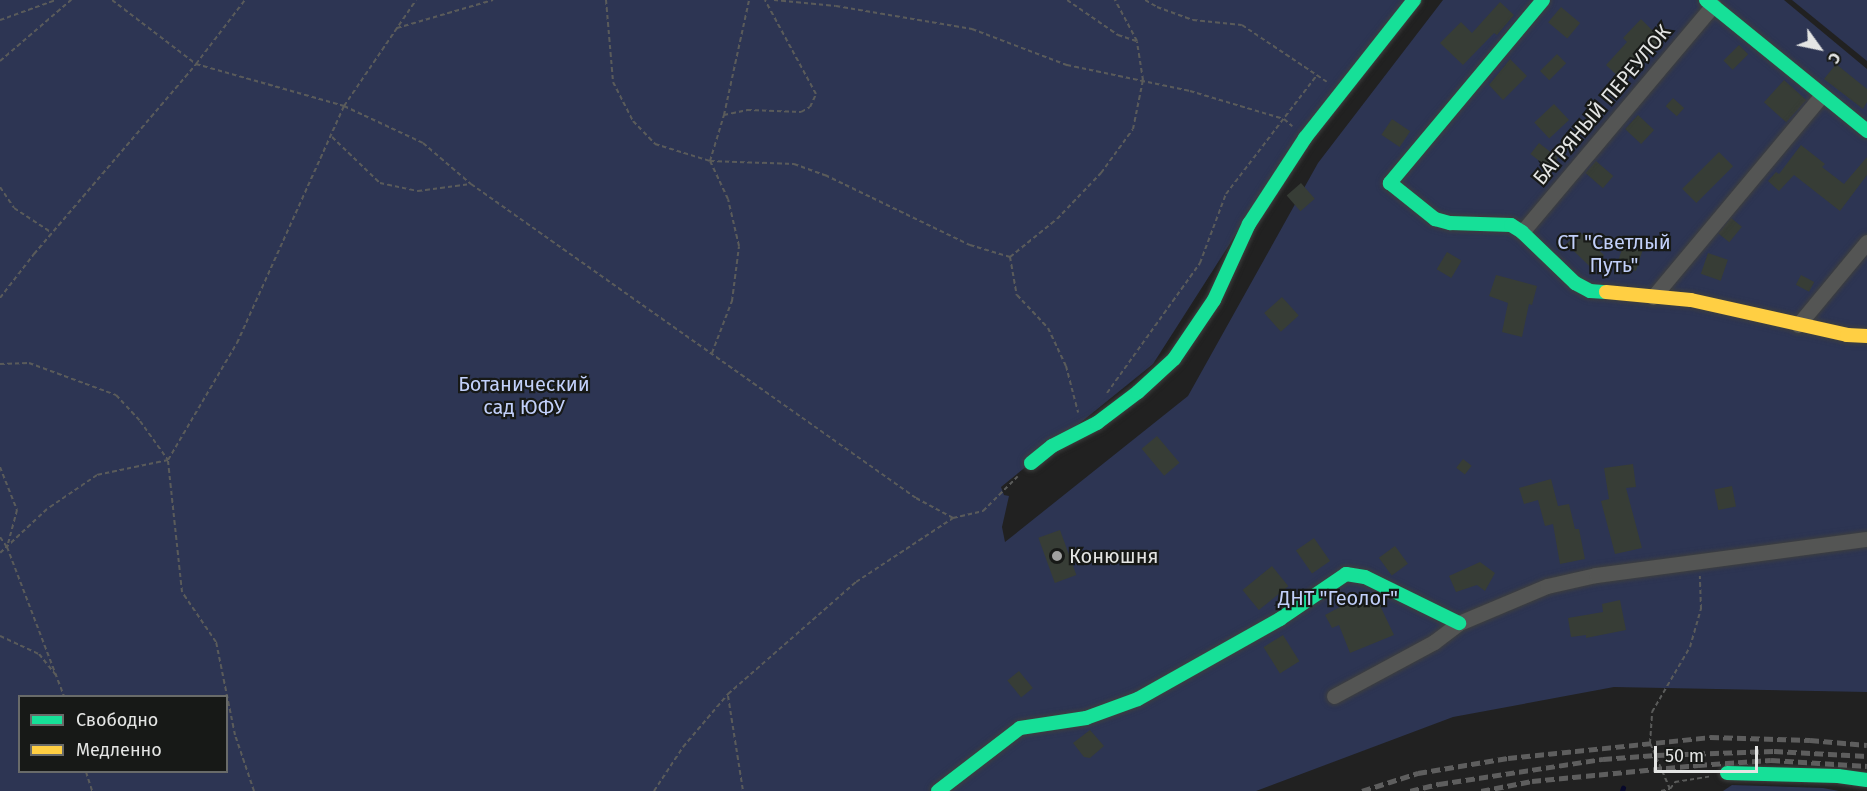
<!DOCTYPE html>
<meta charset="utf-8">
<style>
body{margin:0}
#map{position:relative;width:1867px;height:791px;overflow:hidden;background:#212121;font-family:"Fira Sans",sans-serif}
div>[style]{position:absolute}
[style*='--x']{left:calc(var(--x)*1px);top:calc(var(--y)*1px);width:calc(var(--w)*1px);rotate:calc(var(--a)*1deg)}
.green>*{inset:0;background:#2d3553}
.stream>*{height:4.5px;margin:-2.25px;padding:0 2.25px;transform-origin:2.25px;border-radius:2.25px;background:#08092a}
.building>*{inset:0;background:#373d36;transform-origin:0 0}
.path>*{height:2px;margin-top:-1px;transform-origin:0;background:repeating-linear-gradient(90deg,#5a5b5a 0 4.5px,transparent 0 7.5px)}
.roads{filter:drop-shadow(0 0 2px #3e3f3e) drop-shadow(0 0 2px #3e3f3e)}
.street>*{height:15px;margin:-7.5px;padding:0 7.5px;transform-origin:7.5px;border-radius:7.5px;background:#545554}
.fast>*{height:14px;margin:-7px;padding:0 7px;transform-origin:7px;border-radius:7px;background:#16e098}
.slow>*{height:14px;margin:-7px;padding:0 7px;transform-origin:7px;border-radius:7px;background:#ffcf43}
.rail>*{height:4.5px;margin-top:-2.25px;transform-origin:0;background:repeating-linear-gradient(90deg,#5e5e5e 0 9px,transparent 0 13.5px)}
.dots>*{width:16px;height:16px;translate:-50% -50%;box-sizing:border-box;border:3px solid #171917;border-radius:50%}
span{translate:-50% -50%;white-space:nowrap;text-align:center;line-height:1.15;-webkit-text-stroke:4.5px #171917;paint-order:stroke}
.street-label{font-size:20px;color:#e4e5e4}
.park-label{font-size:20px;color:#c2d0fa}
.poi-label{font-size:20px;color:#e4e5e4}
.left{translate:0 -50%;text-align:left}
.legend{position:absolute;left:18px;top:695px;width:210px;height:78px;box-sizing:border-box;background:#171917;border:2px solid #696b69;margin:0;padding:8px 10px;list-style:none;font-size:18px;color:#e4e5e4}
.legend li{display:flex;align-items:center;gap:12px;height:30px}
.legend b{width:30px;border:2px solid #696b69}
.north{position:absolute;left:1789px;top:18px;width:60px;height:60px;-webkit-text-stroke:4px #171917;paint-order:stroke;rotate:123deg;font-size:16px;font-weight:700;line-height:24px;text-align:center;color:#e4e5e4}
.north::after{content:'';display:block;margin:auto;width:21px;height:27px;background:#e4e5e4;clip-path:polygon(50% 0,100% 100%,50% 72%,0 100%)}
.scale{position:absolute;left:1654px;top:746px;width:104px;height:27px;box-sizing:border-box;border:3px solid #e4e5e4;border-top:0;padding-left:8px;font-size:18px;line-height:21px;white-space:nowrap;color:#e4e5e4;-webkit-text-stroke:4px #171917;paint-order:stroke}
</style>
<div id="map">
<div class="green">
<i style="clip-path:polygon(evenodd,0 0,1406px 0,1293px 145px,1153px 364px,1001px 487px,1004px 495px,1009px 496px,1002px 527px,1005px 542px,1188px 396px,1318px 163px,1443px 0,1784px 0,1867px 69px,1867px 692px,1614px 687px,1453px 717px,1256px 791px,0 791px,0 0,20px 696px,226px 696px,226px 772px,20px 772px,20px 696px)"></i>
<i style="clip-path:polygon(1792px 0,1867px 0,1867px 61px)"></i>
<i style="clip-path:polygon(1732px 785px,1823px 788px,1839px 791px,1723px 791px)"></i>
</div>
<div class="stream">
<i style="--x:1622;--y:791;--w:3;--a:-72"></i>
</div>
<div class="building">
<i style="clip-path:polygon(1500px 2px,1514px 15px,1497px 35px,1494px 33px,1463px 65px,1440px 43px,1461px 22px,1472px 33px)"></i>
<i style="left:1561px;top:7px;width:25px;height:20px;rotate:40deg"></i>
<i style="clip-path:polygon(1641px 19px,1661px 39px,1624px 82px,1606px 65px,1627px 42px,1623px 38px)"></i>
<i style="left:1739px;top:45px;width:13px;height:22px;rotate:45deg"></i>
<i style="left:1557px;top:54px;width:13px;height:24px;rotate:45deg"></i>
<i style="clip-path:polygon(1510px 59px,1527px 76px,1503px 100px,1489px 85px)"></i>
<i style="clip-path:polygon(1836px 64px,1867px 89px,1867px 102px,1863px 109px,1824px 79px)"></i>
<i style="left:1784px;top:80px;width:30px;height:30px;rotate:42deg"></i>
<i style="left:1673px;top:98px;width:15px;height:11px;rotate:42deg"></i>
<i style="left:1554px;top:104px;width:22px;height:27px;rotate:47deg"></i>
<i style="left:1638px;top:115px;width:22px;height:19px;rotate:43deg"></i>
<i style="left:1392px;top:119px;width:22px;height:19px;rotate:34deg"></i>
<i style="left:1539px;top:143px;width:24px;height:14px;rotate:38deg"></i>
<i style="clip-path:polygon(1801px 145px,1825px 164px,1822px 167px,1844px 184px,1867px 157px,1867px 175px,1840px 211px,1794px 175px,1779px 191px,1768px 181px,1776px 172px,1779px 174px)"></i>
<i style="left:1719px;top:152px;width:20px;height:52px;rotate:45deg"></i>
<i style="left:1596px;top:161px;width:23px;height:16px;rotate:41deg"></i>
<i style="left:1301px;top:183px;width:21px;height:19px;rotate:49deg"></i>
<i style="left:1731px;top:218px;width:14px;height:20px;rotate:39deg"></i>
<i style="left:1579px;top:231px;width:35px;height:18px;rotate:44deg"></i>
<i style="left:1624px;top:243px;width:20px;height:23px;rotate:18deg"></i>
<i style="left:1447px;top:252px;width:17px;height:20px;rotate:31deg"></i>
<i style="left:1708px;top:253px;width:21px;height:22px;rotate:19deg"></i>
<i style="clip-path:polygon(1496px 275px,1537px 286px,1532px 305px,1529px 304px,1522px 337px,1502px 332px,1508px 303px,1489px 296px)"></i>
<i style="left:1801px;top:275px;width:15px;height:11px;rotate:28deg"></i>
<i style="left:1282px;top:297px;width:25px;height:24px;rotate:48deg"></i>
<i style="left:1157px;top:436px;width:35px;height:20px;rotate:50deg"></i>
<i style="left:1463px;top:459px;width:11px;height:11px;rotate:38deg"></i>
<i style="clip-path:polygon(1633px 464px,1636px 487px,1626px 488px,1642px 548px,1615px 554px,1601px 501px,1609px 499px,1604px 468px)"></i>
<i style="clip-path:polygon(1551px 479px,1558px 506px,1569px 504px,1575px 529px,1579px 529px,1585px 559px,1560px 564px,1553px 524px,1545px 526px,1538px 500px,1524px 504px,1519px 488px)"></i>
<i style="left:1732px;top:486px;width:21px;height:18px;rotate:79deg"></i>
<i style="left:1060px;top:530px;width:48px;height:23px;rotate:70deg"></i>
<i style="left:1314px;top:538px;width:28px;height:22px;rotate:55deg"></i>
<i style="left:1395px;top:546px;width:22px;height:20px;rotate:54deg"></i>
<i style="clip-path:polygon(1480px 562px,1495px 573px,1485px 591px,1477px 585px,1456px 592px,1449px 576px)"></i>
<i style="left:1272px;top:566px;width:26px;height:38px;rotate:51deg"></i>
<i style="clip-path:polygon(1368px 592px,1376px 597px,1394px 635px,1350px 653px,1339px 625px,1332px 628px,1325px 615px)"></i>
<i style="clip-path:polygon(1620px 600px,1626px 630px,1586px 638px,1586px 635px,1571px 637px,1568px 618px,1603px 612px,1602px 604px)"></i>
<i style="left:1283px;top:635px;width:31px;height:23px;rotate:58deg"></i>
<i style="left:1019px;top:671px;width:22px;height:15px;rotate:51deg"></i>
<i style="clip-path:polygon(1090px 730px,1104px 746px,1090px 758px,1084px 757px,1073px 743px)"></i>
</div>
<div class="path">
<i style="--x:112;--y:0;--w:106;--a:37.3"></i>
<i style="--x:196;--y:64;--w:154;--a:15.8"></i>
<i style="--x:344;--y:106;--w:87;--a:25.1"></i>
<i style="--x:423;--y:143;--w:63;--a:40.5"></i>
<i style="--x:471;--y:184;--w:545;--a:35.21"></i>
<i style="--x:916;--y:498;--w:42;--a:28.4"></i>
<i style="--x:606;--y:0;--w:82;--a:85.1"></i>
<i style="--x:613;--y:82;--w:44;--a:62.9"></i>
<i style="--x:633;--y:121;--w:32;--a:46"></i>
<i style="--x:655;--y:144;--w:58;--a:17.2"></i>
<i style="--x:710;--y:161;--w:84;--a:2"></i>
<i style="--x:794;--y:164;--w:33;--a:20"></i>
<i style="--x:825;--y:175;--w:161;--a:25.8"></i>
<i style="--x:970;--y:245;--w:42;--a:16.7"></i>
<i style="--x:774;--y:0;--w:62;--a:5.5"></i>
<i style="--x:836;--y:6;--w:138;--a:9.6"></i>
<i style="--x:972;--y:29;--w:102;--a:20.8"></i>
<i style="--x:1067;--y:65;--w:126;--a:11.9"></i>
<i style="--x:1190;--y:91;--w:98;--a:16.6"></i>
<i style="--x:1284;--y:119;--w:11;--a:41"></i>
<i style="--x:1067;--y:0;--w:62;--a:34.5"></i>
<i style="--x:1118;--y:35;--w:20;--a:18"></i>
<i style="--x:1145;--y:0;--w:14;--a:30"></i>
<i style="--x:1157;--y:7;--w:38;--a:20"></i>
<i style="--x:1193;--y:20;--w:49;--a:5.8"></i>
<i style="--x:1242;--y:25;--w:102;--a:33.8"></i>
<i style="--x:0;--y:20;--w:59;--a:-19.7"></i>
<i style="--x:397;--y:28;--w:100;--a:-16.3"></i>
<i style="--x:0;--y:61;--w:94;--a:-40.7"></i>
<i style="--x:724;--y:115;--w:24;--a:-12"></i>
<i style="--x:747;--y:110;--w:54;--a:2.1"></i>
<i style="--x:801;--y:112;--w:10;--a:-29"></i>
<i style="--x:810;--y:107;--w:14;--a:-65"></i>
<i style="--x:816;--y:94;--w:107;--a:-118.5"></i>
<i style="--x:332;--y:137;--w:66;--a:43.8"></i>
<i style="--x:380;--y:183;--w:39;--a:12"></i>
<i style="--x:418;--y:191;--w:53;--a:-7.5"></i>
<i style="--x:0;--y:187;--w:25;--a:56"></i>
<i style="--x:14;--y:208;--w:45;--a:33.3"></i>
<i style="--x:1010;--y:257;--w:60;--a:-39"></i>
<i style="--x:1057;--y:219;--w:64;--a:-46.3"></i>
<i style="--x:1101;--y:173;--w:54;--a:-54"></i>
<i style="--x:1133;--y:129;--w:50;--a:-78.5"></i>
<i style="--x:1143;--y:80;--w:39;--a:-99"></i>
<i style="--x:1137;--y:41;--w:47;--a:-118.2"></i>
<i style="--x:1010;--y:257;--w:39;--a:80"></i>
<i style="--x:1017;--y:295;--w:45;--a:46.8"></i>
<i style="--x:1048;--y:328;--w:42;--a:64.7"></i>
<i style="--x:1066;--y:366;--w:48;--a:75.4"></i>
<i style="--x:0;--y:298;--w:56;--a:-52.3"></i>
<i style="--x:34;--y:254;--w:250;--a:-49.5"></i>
<i style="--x:196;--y:64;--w:81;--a:-52.6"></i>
<i style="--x:712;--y:353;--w:56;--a:-69"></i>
<i style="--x:732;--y:301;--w:55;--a:-82.7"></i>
<i style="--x:739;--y:246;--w:48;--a:-103.2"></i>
<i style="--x:728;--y:199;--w:42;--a:-115.3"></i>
<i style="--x:710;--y:161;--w:48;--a:-73.1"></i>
<i style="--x:724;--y:115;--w:118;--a:-77.7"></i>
<i style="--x:0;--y:364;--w:29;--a:-2"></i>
<i style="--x:29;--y:363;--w:93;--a:20.2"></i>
<i style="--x:116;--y:395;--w:35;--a:47"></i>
<i style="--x:140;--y:421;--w:48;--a:54.3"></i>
<i style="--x:168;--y:460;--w:73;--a:168.1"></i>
<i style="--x:97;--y:475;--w:60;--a:145.8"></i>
<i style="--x:47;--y:509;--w:64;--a:136.9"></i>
<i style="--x:1107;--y:393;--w:160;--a:-54.4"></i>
<i style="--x:1200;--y:263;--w:74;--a:-69.4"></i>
<i style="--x:1226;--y:194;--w:150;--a:-52.6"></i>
<i style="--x:0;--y:467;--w:46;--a:68.4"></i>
<i style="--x:17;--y:510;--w:38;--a:105"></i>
<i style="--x:0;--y:537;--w:12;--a:55"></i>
<i style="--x:7;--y:547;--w:160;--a:69.1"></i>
<i style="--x:0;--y:636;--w:43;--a:24.8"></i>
<i style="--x:39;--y:654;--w:28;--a:51"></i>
<i style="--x:728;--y:696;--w:96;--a:81"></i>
<i style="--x:86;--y:772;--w:20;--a:72"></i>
<i style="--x:1670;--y:789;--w:50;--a:-113.5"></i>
<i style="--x:1650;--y:743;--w:31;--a:-86"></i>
<i style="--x:1652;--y:712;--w:75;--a:-59.7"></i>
<i style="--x:1690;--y:647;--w:40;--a:-74"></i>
<i style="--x:1701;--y:609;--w:33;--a:-92"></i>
<i style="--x:254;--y:791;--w:59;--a:-108.7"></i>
<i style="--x:235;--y:735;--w:95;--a:-101.5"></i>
<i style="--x:216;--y:642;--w:60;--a:-124.2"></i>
<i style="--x:182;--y:592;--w:133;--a:-96.1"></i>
<i style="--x:168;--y:460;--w:136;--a:-59.5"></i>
<i style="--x:237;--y:343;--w:260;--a:-65.7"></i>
<i style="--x:344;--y:106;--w:128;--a:-55.8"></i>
<i style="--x:654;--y:791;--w:53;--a:-56.6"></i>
<i style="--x:683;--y:747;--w:70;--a:-49.7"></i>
<i style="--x:728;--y:694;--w:170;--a:-41.2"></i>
<i style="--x:856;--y:582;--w:116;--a:-33.4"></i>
<i style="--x:953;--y:518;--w:31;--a:-13"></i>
<i style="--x:983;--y:511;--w:49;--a:-45"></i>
<i style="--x:1661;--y:791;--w:9;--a:-13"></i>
<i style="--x:1670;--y:789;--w:9;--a:-54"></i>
<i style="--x:1675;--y:782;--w:36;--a:-9"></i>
</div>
<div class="roads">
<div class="street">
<i style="--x:1522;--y:232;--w:297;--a:-49.9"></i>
<i style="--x:1653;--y:297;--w:263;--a:-50.1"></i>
<i style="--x:1798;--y:325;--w:108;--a:-50.3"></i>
<i style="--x:1334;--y:696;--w:114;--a:-28.4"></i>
<i style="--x:1434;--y:642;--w:31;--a:-37"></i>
<i style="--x:1459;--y:623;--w:95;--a:-22.8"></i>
<i style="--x:1547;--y:586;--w:50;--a:-12.7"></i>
<i style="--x:1596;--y:575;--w:273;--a:-7.6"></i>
</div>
<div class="fast">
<i style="--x:1543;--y:0;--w:239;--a:129.9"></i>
<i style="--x:1390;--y:183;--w:58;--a:38.7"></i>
<i style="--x:1435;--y:219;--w:16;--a:15"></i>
<i style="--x:1450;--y:223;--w:61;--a:1.9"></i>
<i style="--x:1511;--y:225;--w:13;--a:32"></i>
<i style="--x:1522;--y:232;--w:74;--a:43.9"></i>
<i style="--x:1575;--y:283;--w:17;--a:28"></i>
<i style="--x:1590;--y:291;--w:16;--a:4"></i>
<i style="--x:1706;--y:0;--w:208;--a:39.1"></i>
<i style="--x:1031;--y:463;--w:27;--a:-39"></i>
<i style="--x:1052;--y:446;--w:51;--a:-27.1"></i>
<i style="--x:1097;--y:423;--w:51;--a:-37.1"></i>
<i style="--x:1138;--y:392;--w:49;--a:-42.5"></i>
<i style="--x:1174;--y:359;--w:71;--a:-55.9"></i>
<i style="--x:1214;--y:300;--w:84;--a:-65.3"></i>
<i style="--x:1249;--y:224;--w:103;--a:-56.9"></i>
<i style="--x:1305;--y:138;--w:176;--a:-51.7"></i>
<i style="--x:1727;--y:773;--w:111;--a:1.5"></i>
<i style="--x:1838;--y:776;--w:29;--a:8"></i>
<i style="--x:938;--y:791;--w:103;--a:-37.5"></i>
<i style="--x:1020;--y:728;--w:67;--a:-8.6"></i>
<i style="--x:1086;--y:718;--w:55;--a:-20.1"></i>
<i style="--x:1138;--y:699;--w:163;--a:-29.4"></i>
<i style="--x:1280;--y:619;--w:80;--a:-34.3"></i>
<i style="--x:1346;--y:574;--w:19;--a:9"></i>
<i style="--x:1365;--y:577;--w:105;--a:26.1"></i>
</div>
<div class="slow">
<i style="--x:1606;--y:292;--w:85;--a:5.4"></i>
<i style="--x:1691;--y:300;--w:160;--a:12.6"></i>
<i style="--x:1847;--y:335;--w:20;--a:3"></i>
</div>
</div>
<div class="rail">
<i style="--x:1362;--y:791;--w:59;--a:-17.8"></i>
<i style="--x:1418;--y:773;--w:91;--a:-9.5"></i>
<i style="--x:1508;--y:758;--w:203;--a:-5.9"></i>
<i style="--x:1710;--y:737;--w:100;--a:1.7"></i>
<i style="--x:1810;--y:740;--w:57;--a:5"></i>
<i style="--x:1410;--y:791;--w:30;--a:-14"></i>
<i style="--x:1439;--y:784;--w:166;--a:-8.7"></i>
<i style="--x:1603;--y:759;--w:53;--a:-4.3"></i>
<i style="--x:1656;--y:755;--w:118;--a:-1.9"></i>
<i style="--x:1774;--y:751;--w:93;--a:3.1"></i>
<i style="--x:1481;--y:791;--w:52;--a:-11.1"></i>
<i style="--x:1532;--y:781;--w:167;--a:-5.5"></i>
<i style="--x:1698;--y:765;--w:73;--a:-3.9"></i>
<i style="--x:1771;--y:760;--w:96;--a:3.6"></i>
</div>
<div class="dots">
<i style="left:1057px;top:556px;background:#a0a0a0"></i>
</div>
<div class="street-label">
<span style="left:1602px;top:105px;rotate:-50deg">БАГРЯНЫЙ ПЕРЕУЛОК</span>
</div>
<div class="park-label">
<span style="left:1614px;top:254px">СТ "Светлый<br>Путь"</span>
<span style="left:524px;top:396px">Ботанический<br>сад ЮФУ</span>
<span style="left:1338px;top:598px">ДНТ "Геолог"</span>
</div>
<div class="poi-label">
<span class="left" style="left:1069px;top:556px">Конюшня</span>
</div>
<ul class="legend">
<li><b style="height:8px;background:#16e098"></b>Свободно</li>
<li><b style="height:8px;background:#ffcf43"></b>Медленно</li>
</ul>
<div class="north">С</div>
<div class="scale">50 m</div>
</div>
